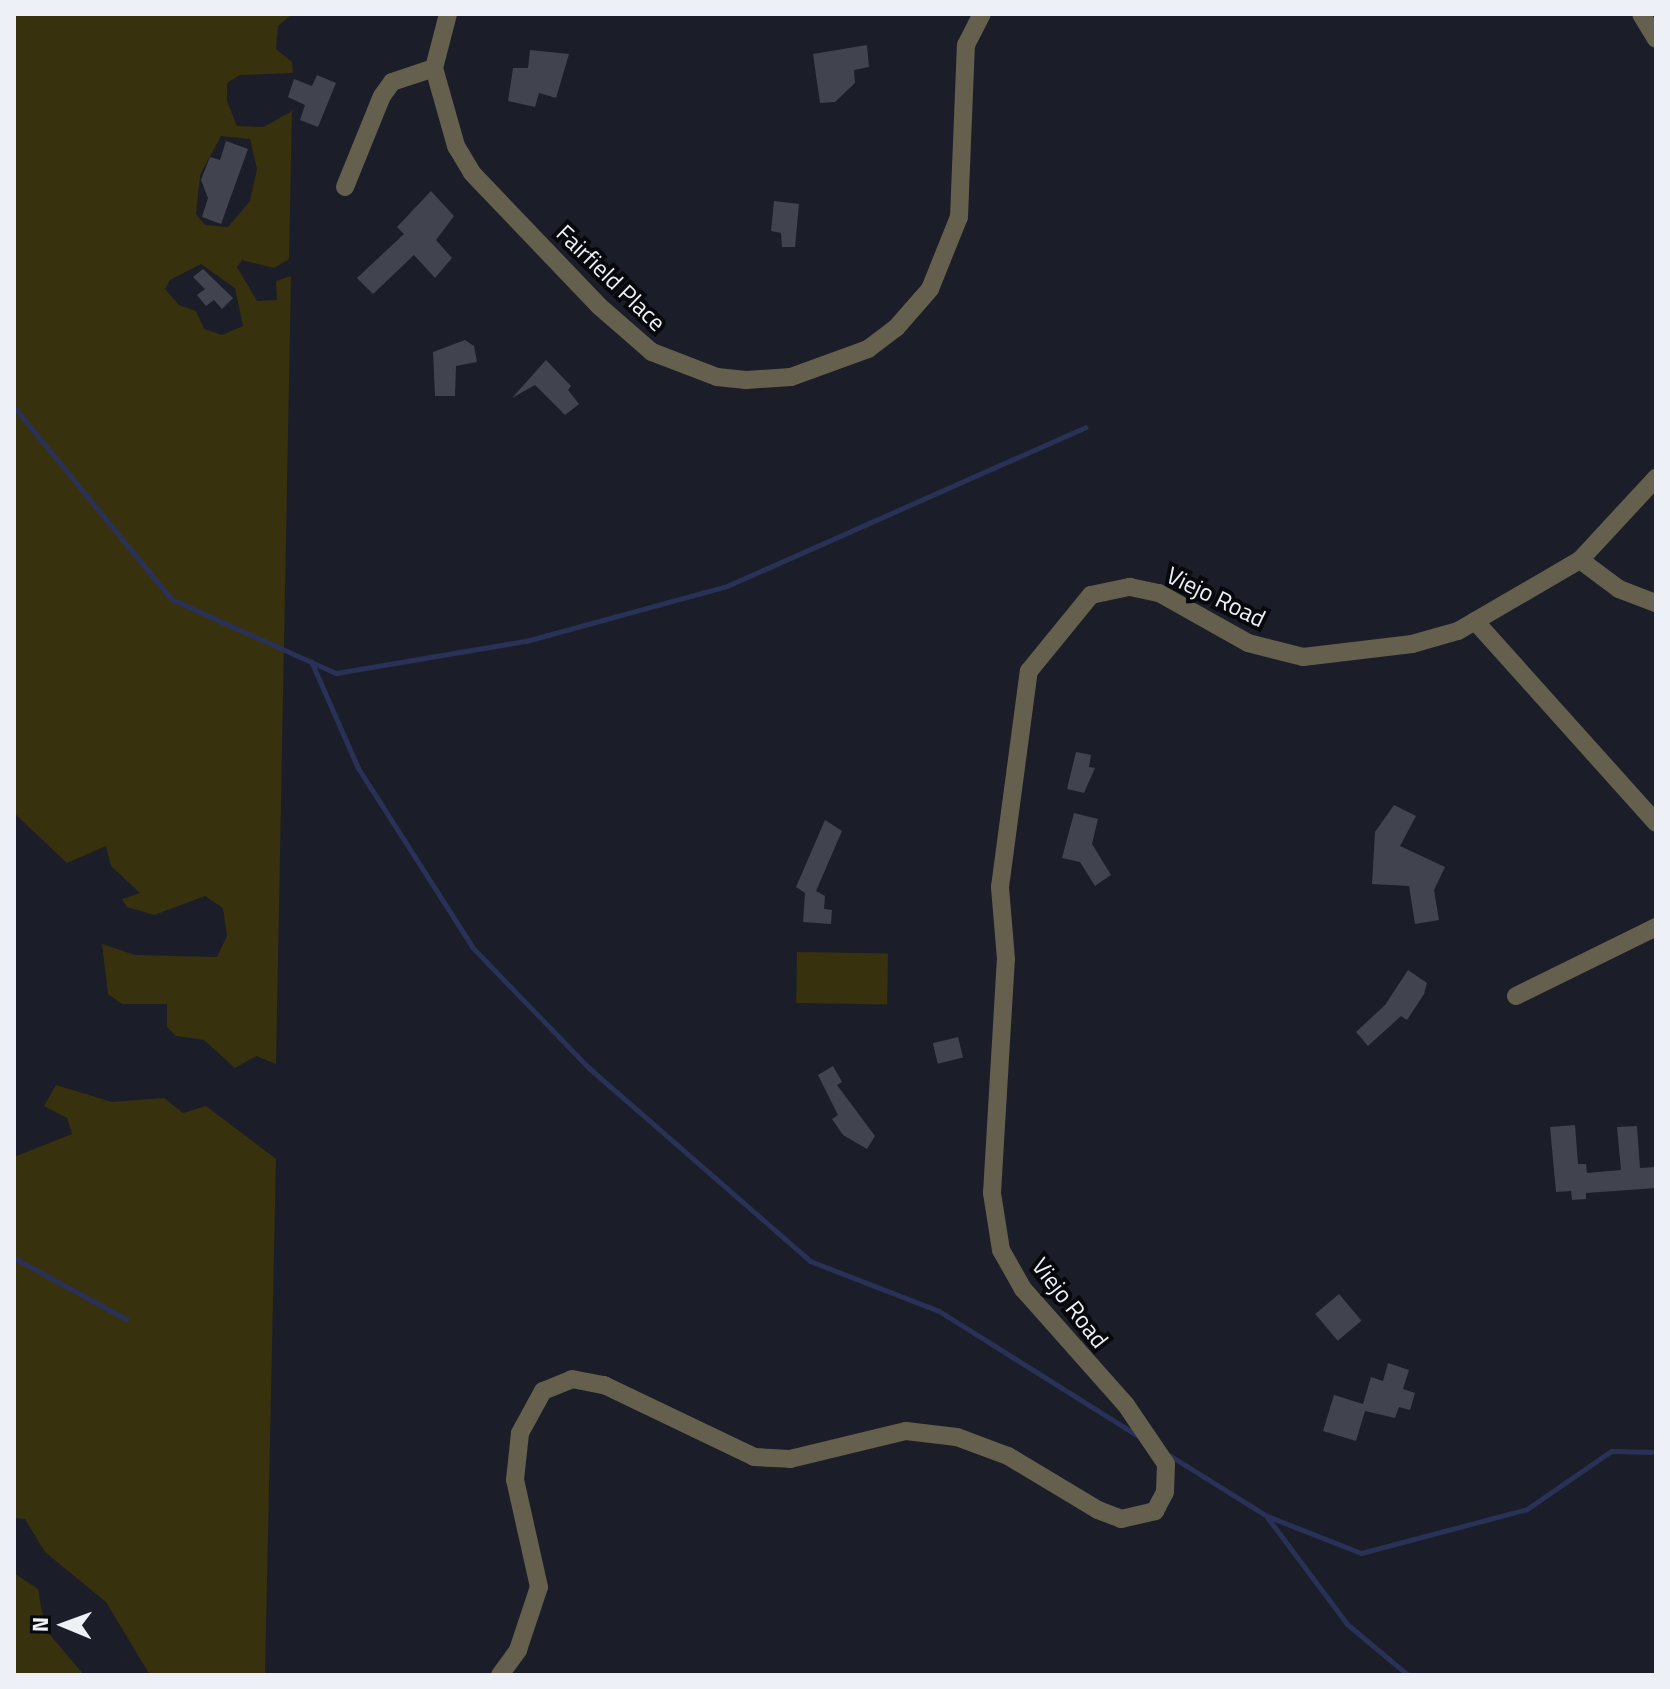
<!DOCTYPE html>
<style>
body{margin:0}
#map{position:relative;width:1670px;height:1689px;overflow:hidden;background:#1b1d28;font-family:"Titillium Web",sans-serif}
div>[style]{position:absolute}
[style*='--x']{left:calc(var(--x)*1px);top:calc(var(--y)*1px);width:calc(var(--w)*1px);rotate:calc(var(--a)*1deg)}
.green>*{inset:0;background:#38310e;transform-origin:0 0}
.stream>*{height:5px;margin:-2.5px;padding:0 2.5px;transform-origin:2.5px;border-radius:2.5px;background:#2a3156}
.building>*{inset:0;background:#41444f;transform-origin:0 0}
.minor>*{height:18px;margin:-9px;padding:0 9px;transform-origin:9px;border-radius:9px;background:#64604d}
span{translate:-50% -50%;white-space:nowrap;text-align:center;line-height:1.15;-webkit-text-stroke:8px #07080c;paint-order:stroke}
.street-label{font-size:24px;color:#eef0f7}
.frame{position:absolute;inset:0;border:16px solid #eef0f7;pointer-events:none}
.north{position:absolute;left:24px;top:1585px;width:80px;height:80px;-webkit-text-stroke:6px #07080c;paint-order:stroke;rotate:271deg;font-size:22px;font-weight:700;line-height:32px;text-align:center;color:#eef0f7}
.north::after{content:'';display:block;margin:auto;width:28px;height:36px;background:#eef0f7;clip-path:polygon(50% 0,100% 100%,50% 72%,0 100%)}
</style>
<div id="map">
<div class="green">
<i style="clip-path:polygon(evenodd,14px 14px,291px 15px,278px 26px,276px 49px,292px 62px,293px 73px,240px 75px,227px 83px,227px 101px,237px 126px,264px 127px,292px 111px,289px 259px,274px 268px,242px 260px,237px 267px,257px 301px,277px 300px,276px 281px,291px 276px,276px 1064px,256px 1056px,235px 1068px,204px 1040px,176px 1036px,167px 1027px,167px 1004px,122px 1004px,108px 994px,102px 944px,135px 955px,217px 957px,227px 936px,223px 908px,205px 896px,154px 915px,127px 907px,122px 899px,140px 893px,111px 866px,106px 846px,67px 863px,14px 813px,14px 14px,221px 136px,250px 139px,257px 169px,250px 201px,228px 227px,205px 225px,196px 214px,200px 175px,221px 136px,14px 14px,201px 264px,235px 288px,243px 326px,222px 335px,204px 329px,196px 311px,179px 305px,165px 289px,170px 280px,201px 264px)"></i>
<i style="left:797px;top:952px;width:91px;height:51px;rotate:1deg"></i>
<i style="clip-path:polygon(56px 1085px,112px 1102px,164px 1098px,183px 1113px,206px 1106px,276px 1159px,265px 1675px,150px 1675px,106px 1602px,45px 1552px,25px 1519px,14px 1518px,14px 1157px,72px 1134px,67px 1118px,44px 1106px)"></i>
<i style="clip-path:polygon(14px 1573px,38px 1589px,45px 1629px,84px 1675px,14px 1675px)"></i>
</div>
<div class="stream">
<i style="--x:14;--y:407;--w:248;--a:50.7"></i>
<i style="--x:171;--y:599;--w:181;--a:24.2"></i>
<i style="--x:336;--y:673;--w:193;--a:-9.6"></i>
<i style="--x:526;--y:641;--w:208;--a:-15.3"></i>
<i style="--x:727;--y:586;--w:392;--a:-23.9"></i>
<i style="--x:311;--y:661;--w:117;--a:66.3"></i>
<i style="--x:358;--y:768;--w:214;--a:57.4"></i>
<i style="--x:473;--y:948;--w:167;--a:46"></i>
<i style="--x:589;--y:1068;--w:293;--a:41.1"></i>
<i style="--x:810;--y:1261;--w:138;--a:21.2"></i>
<i style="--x:939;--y:1311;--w:234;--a:32.1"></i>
<i style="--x:14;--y:1258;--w:128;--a:28.6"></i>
<i style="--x:1169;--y:1455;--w:115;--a:31.9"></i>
<i style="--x:1267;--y:1516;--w:101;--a:21.5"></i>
<i style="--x:1361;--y:1553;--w:172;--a:-14.8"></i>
<i style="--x:1527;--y:1509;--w:102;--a:-34.6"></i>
<i style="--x:1611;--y:1451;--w:45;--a:1.3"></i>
<i style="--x:1267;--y:1517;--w:134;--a:53.2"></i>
<i style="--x:1347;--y:1624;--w:80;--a:39.9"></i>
</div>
<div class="building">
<i style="clip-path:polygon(867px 45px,869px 67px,854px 70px,855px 83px,835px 102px,820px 103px,813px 54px)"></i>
<i style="clip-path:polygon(530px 50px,569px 54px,556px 98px,539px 93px,535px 107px,508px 101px,513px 68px,528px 68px)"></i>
<i style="clip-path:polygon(317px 75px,336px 83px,318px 127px,300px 120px,305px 105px,288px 97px,294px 79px,312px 86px)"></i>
<i style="clip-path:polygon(226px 141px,248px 149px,221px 224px,202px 217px,208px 198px,201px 180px,210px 157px,220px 160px)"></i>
<i style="clip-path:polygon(431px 191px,454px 216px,436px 240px,452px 258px,435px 278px,414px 255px,373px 294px,357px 278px,404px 234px,397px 227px)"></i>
<i style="clip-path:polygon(774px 201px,799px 204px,795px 247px,782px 247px,781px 233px,771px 231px)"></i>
<i style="clip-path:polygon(203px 269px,233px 298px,222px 309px,214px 300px,206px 306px,197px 295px,205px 289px,193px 277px)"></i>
<i style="clip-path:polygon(465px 340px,474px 346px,477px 362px,456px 366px,455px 396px,435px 396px,433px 352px)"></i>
<i style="clip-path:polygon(546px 360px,571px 386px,568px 390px,579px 404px,565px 415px,535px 385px,512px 398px)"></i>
<i style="clip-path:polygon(1076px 752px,1091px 755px,1089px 767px,1095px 768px,1084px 793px,1067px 789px)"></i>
<i style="clip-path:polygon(1394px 805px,1416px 816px,1400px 846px,1445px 867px,1434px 890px,1439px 920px,1415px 924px,1409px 886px,1372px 884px,1375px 832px)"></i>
<i style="clip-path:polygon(1074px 813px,1098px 819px,1092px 844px,1111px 875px,1095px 886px,1080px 862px,1062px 858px)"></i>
<i style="clip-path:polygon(825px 820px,842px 831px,816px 891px,825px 896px,824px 909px,832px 910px,831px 924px,803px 922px,805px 893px,796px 887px)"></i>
<i style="clip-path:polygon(1408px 970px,1427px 983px,1424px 994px,1407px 1020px,1401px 1016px,1368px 1046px,1356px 1032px,1385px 1005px)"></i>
<i style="left:958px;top:1037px;width:21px;height:26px;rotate:76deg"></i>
<i style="clip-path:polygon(833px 1066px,842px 1082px,837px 1085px,875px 1136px,867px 1149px,843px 1135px,832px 1119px,838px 1115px,818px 1075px)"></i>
<i style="clip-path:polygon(1575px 1125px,1578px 1164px,1586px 1164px,1587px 1173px,1621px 1170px,1617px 1127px,1637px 1126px,1640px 1168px,1656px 1167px,1656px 1188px,1586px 1193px,1586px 1199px,1572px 1200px,1571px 1191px,1556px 1192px,1550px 1127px)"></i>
<i style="left:1339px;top:1294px;width:35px;height:31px;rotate:50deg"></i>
<i style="clip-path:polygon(1388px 1363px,1409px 1370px,1403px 1389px,1415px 1393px,1410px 1410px,1399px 1407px,1395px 1418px,1365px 1411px,1356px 1441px,1323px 1431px,1334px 1395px,1363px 1404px,1371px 1377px,1383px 1381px)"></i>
</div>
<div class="minor">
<i style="--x:448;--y:14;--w:56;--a:104.5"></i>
<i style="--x:434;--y:68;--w:81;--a:74.2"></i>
<i style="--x:456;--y:146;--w:31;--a:59"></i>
<i style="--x:472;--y:173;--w:184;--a:46.3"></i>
<i style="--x:599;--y:306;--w:70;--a:41"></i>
<i style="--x:652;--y:352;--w:70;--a:21"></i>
<i style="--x:717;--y:377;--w:29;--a:6"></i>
<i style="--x:746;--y:380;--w:45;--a:-3.8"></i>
<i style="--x:791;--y:377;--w:82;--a:-20"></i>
<i style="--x:868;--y:349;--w:35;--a:-37"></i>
<i style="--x:896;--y:328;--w:52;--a:-48.9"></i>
<i style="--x:930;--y:289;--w:78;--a:-68.1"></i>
<i style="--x:959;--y:217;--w:172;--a:-87.7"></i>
<i style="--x:966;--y:45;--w:35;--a:-63"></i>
<i style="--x:1641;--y:14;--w:29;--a:59"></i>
<i style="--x:345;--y:187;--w:98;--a:-67.9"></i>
<i style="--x:382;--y:96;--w:17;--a:-54"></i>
<i style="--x:392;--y:82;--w:44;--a:-18.4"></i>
<i style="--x:1580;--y:560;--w:49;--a:36.6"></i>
<i style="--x:1619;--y:589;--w:40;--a:21"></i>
<i style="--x:1475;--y:621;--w:271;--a:48.1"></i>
<i style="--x:1516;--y:996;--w:156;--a:-26.2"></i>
<i style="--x:500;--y:1675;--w:31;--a:-54"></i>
<i style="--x:518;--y:1650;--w:66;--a:-71.6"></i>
<i style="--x:539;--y:1587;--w:110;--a:-102.6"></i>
<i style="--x:515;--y:1480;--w:47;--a:-83.9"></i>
<i style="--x:520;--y:1433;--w:48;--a:-61.3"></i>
<i style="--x:543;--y:1391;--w:31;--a:-22"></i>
<i style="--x:572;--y:1379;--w:33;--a:11"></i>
<i style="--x:604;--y:1385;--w:166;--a:25.6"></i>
<i style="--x:754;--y:1457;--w:36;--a:3"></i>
<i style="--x:790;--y:1459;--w:119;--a:-13.6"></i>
<i style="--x:906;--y:1431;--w:51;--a:6.7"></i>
<i style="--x:957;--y:1437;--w:54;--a:20.4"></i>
<i style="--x:1008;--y:1456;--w:105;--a:31"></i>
<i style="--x:1098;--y:1510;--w:25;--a:21"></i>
<i style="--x:1121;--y:1519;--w:35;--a:-13"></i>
<i style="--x:1155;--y:1511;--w:21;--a:-62"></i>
<i style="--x:1165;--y:1492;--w:28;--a:-88"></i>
<i style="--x:1166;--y:1464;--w:71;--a:-124.1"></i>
<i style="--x:1126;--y:1405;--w:155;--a:-131.6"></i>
<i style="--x:1023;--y:1289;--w:45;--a:-119.4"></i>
<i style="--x:1001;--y:1250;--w:58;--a:-99"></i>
<i style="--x:992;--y:1193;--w:234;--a:-86.6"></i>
<i style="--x:1006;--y:959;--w:72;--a:-94.8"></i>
<i style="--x:1000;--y:887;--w:218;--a:-82.4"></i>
<i style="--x:1029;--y:671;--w:98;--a:-50.8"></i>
<i style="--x:1091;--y:595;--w:40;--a:-12"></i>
<i style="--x:1130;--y:587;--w:30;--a:12"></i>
<i style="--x:1159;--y:593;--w:102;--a:29.3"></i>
<i style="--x:1248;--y:643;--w:57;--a:14.3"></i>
<i style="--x:1303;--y:657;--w:110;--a:-6.8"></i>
<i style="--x:1412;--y:644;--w:48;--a:-15.8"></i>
<i style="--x:1458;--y:631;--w:141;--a:-30.2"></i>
<i style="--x:1580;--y:560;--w:112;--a:-47.2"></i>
</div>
<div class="street-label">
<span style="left:611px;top:278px;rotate:44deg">Fairfield Place</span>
<span style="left:1216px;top:597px;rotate:26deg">Viejo Road</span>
<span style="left:1070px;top:1303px;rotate:52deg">Viejo Road</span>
</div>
<div class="frame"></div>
<div class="north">N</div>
</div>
